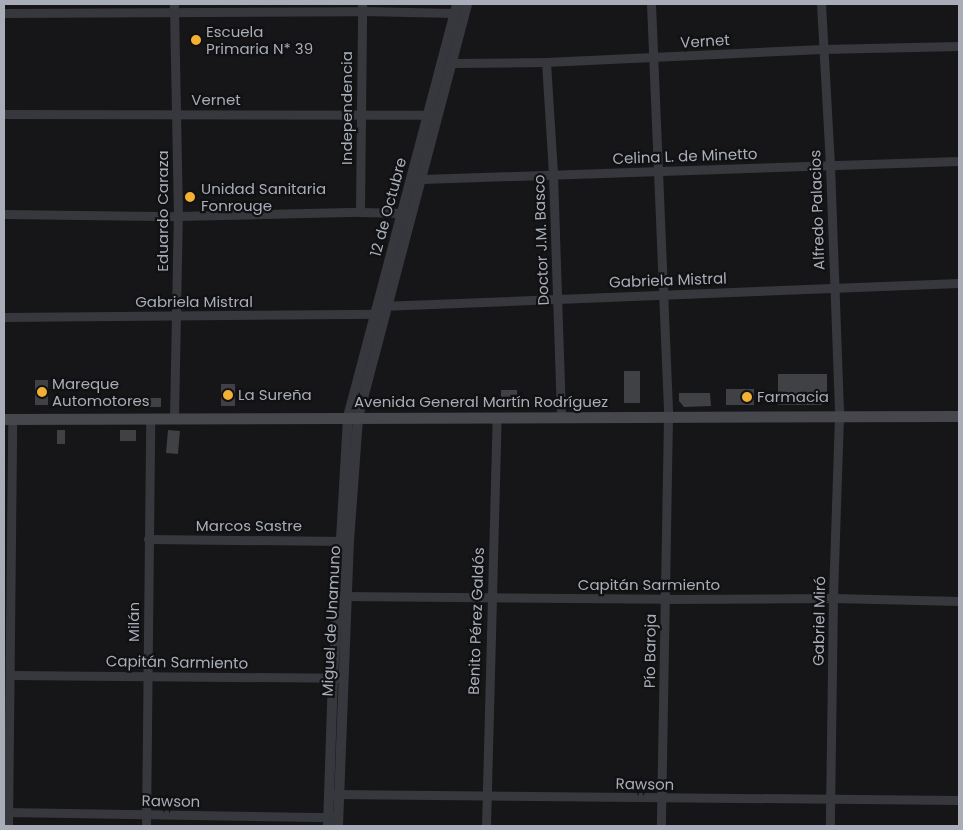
<!DOCTYPE html>
<meta charset="utf-8">
<style>
body{margin:0}
#map{position:relative;width:963px;height:830px;overflow:hidden;background:#161618;font-family:Poppins,sans-serif}
div>[style]{position:absolute}
[style*='--x']{left:calc(var(--x)*1px);top:calc(var(--y)*1px);width:calc(var(--w)*1px);rotate:calc(var(--a)*1deg)}
.building>*{inset:0;background:#404145;transform-origin:0 0}
.minor>*{height:9px;margin:-4.5px;padding:0 4.5px;transform-origin:4.5px;border-radius:4.5px;background:#37383d}
.tertiary>*{height:10px;margin:-5px;padding:0 5px;transform-origin:5px;border-radius:5px;background:#37383d}
.secondary>*{height:11px;margin:-5.5px;padding:0 5.5px;transform-origin:5.5px;border-radius:5.5px;background:#45474d}
.dots>*{width:14px;height:14px;translate:-50% -50%;box-sizing:border-box;border:2px solid #111113;border-radius:50%}
span{translate:-50% -50%;white-space:nowrap;text-align:center;line-height:1.15;-webkit-text-stroke:4.5px #111113;paint-order:stroke}
.poi-label{font-size:15px;color:#a8adb8}
.left{translate:0 -50%;text-align:left}
.street-label{font-size:15px;color:#a8adb8}
.frame{position:absolute;inset:0;border:5px solid #a8adb8;pointer-events:none}
</style>
<div id="map">
<div class="building">
<i style="left:624px;top:371px;width:16px;height:32px"></i>
<i style="clip-path:polygon(778px 374px,827px 374px,827px 400px,821px 405px,778px 405px)"></i>
<i style="left:35px;top:380px;width:13px;height:25px"></i>
<i style="left:221px;top:384px;width:14px;height:22px"></i>
<i style="left:726px;top:389px;width:28px;height:16px"></i>
<i style="left:501px;top:390px;width:16px;height:16px"></i>
<i style="clip-path:polygon(679px 393px,710px 393px,711px 406px,684px 407px,679px 401px)"></i>
<i style="left:161px;top:398px;width:9px;height:16px;rotate:90deg"></i>
<i style="left:57px;top:430px;width:8px;height:14px"></i>
<i style="left:136px;top:430px;width:11px;height:16px;rotate:90deg"></i>
<i style="left:168px;top:430px;width:12px;height:23px;rotate:5deg"></i>
</div>
<div class="minor">
<i style="--x:651;--y:4;--w:413;--a:87.6"></i>
<i style="--x:668;--y:417;--w:409;--a:91"></i>
<i style="--x:821;--y:4;--w:161;--a:86.8"></i>
<i style="--x:830;--y:165;--w:251;--a:87.9"></i>
<i style="--x:839;--y:416;--w:182;--a:91.9"></i>
<i style="--x:833;--y:598;--w:228;--a:90.8"></i>
<i style="--x:4;--y:13;--w:358;--a:-0.3"></i>
<i style="--x:362;--y:11;--w:93;--a:1.2"></i>
<i style="--x:546;--y:62;--w:112;--a:86.4"></i>
<i style="--x:553;--y:174;--w:243;--a:88.1"></i>
<i style="--x:452;--y:63;--w:94;--a:-0.6"></i>
<i style="--x:546;--y:62;--w:277;--a:-2.7"></i>
<i style="--x:823;--y:49;--w:136;--a:-1.3"></i>
<i style="--x:4;--y:114;--w:424;--a:0.1"></i>
<i style="--x:415;--y:177;--w:7;--a:16"></i>
<i style="--x:422;--y:179;--w:537;--a:-1.92"></i>
<i style="--x:360;--y:212;--w:208;--a:-89.4"></i>
<i style="--x:4;--y:214;--w:174;--a:0.7"></i>
<i style="--x:178;--y:216;--w:182;--a:-1.3"></i>
<i style="--x:360;--y:212;--w:42;--a:1.4"></i>
<i style="--x:402;--y:213;--w:7;--a:27"></i>
<i style="--x:381;--y:306;--w:578;--a:-2.28"></i>
<i style="--x:4;--y:317;--w:377;--a:-0.5"></i>
<i style="--x:174;--y:417;--w:201;--a:-88.9"></i>
<i style="--x:178;--y:216;--w:212;--a:-91.1"></i>
<i style="--x:148;--y:539;--w:198;--a:0.6"></i>
<i style="--x:341;--y:596;--w:324;--a:0.5"></i>
<i style="--x:665;--y:599;--w:168;--a:-0.3"></i>
<i style="--x:833;--y:598;--w:126;--a:1.4"></i>
<i style="--x:11;--y:675;--w:329;--a:0.5"></i>
<i style="--x:333;--y:794;--w:626;--a:0.55"></i>
<i style="--x:4;--y:812;--w:329;--a:0.9"></i>
<i style="--x:8;--y:826;--w:407;--a:-89.4"></i>
<i style="--x:146;--y:826;--w:408;--a:-89.4"></i>
<i style="--x:486;--y:826;--w:409;--a:-88.5"></i>
</div>
<div class="tertiary">
<i style="--x:328;--y:826;--w:148;--a:-88.1"></i>
<i style="--x:333;--y:678;--w:261;--a:-86.7"></i>
<i style="--x:348;--y:417;--w:427;--a:-75.2"></i>
<i style="--x:338;--y:826;--w:285;--a:-87.8"></i>
<i style="--x:349;--y:541;--w:124;--a:-85.8"></i>
<i style="--x:358;--y:417;--w:427;--a:-75.2"></i>
</div>
<div class="secondary">
<i style="--x:4;--y:419;--w:955;--a:-0.18"></i>
</div>
<div class="dots">
<i style="left:196px;top:40px;background:#f2b134"></i>
<i style="left:190px;top:197px;background:#f2b134"></i>
<i style="left:42px;top:392px;background:#f2b134"></i>
<i style="left:228px;top:395px;background:#f2b134"></i>
<i style="left:747px;top:397px;background:#f2b134"></i>
</div>
<div class="poi-label">
<span class="left" style="left:206px;top:40px">Escuela<br>Primaria N* 39</span>
<span class="left" style="left:201px;top:197px">Unidad Sanitaria<br>Fonrouge</span>
<span class="left" style="left:52px;top:392px">Mareque<br>Automotores</span>
<span class="left" style="left:238px;top:395px">La Sureña</span>
<span class="left" style="left:757px;top:397px">Farmacia</span>
</div>
<div class="street-label">
<span style="left:705px;top:41px;rotate:-3deg">Vernet</span>
<span style="left:216px;top:100px">Vernet</span>
<span style="left:347px;top:108px;rotate:-90deg">Independencia</span>
<span style="left:685px;top:156px;rotate:-2deg">Celina L. de Minetto</span>
<span style="left:388px;top:207px;rotate:-75deg">12 de Octubre</span>
<span style="left:817px;top:210px;rotate:-92deg">Alfredo Palacios</span>
<span style="left:163px;top:211px;rotate:-90deg">Eduardo Caraza</span>
<span style="left:541px;top:240px;rotate:-92deg">Doctor J.M. Basco</span>
<span style="left:668px;top:280px;rotate:-2deg">Gabriela Mistral</span>
<span style="left:194px;top:302px">Gabriela Mistral</span>
<span style="left:481px;top:402px">Avenida General Martín Rodríguez</span>
<span style="left:249px;top:526px">Marcos Sastre</span>
<span style="left:649px;top:585px">Capitán Sarmiento</span>
<span style="left:331px;top:621px;rotate:-87deg">Miguel de Unamuno</span>
<span style="left:476px;top:621px;rotate:-88deg">Benito Pérez Galdós</span>
<span style="left:819px;top:621px;rotate:-89deg">Gabriel Miró</span>
<span style="left:134px;top:622px;rotate:-90deg">Milán</span>
<span style="left:650px;top:651px;rotate:-89deg">Pío Baroja</span>
<span style="left:177px;top:662px;rotate:1deg">Capitán Sarmiento</span>
<span style="left:645px;top:784px;rotate:1deg">Rawson</span>
<span style="left:171px;top:801px;rotate:1deg">Rawson</span>
</div>
<div class="frame"></div>
</div>
